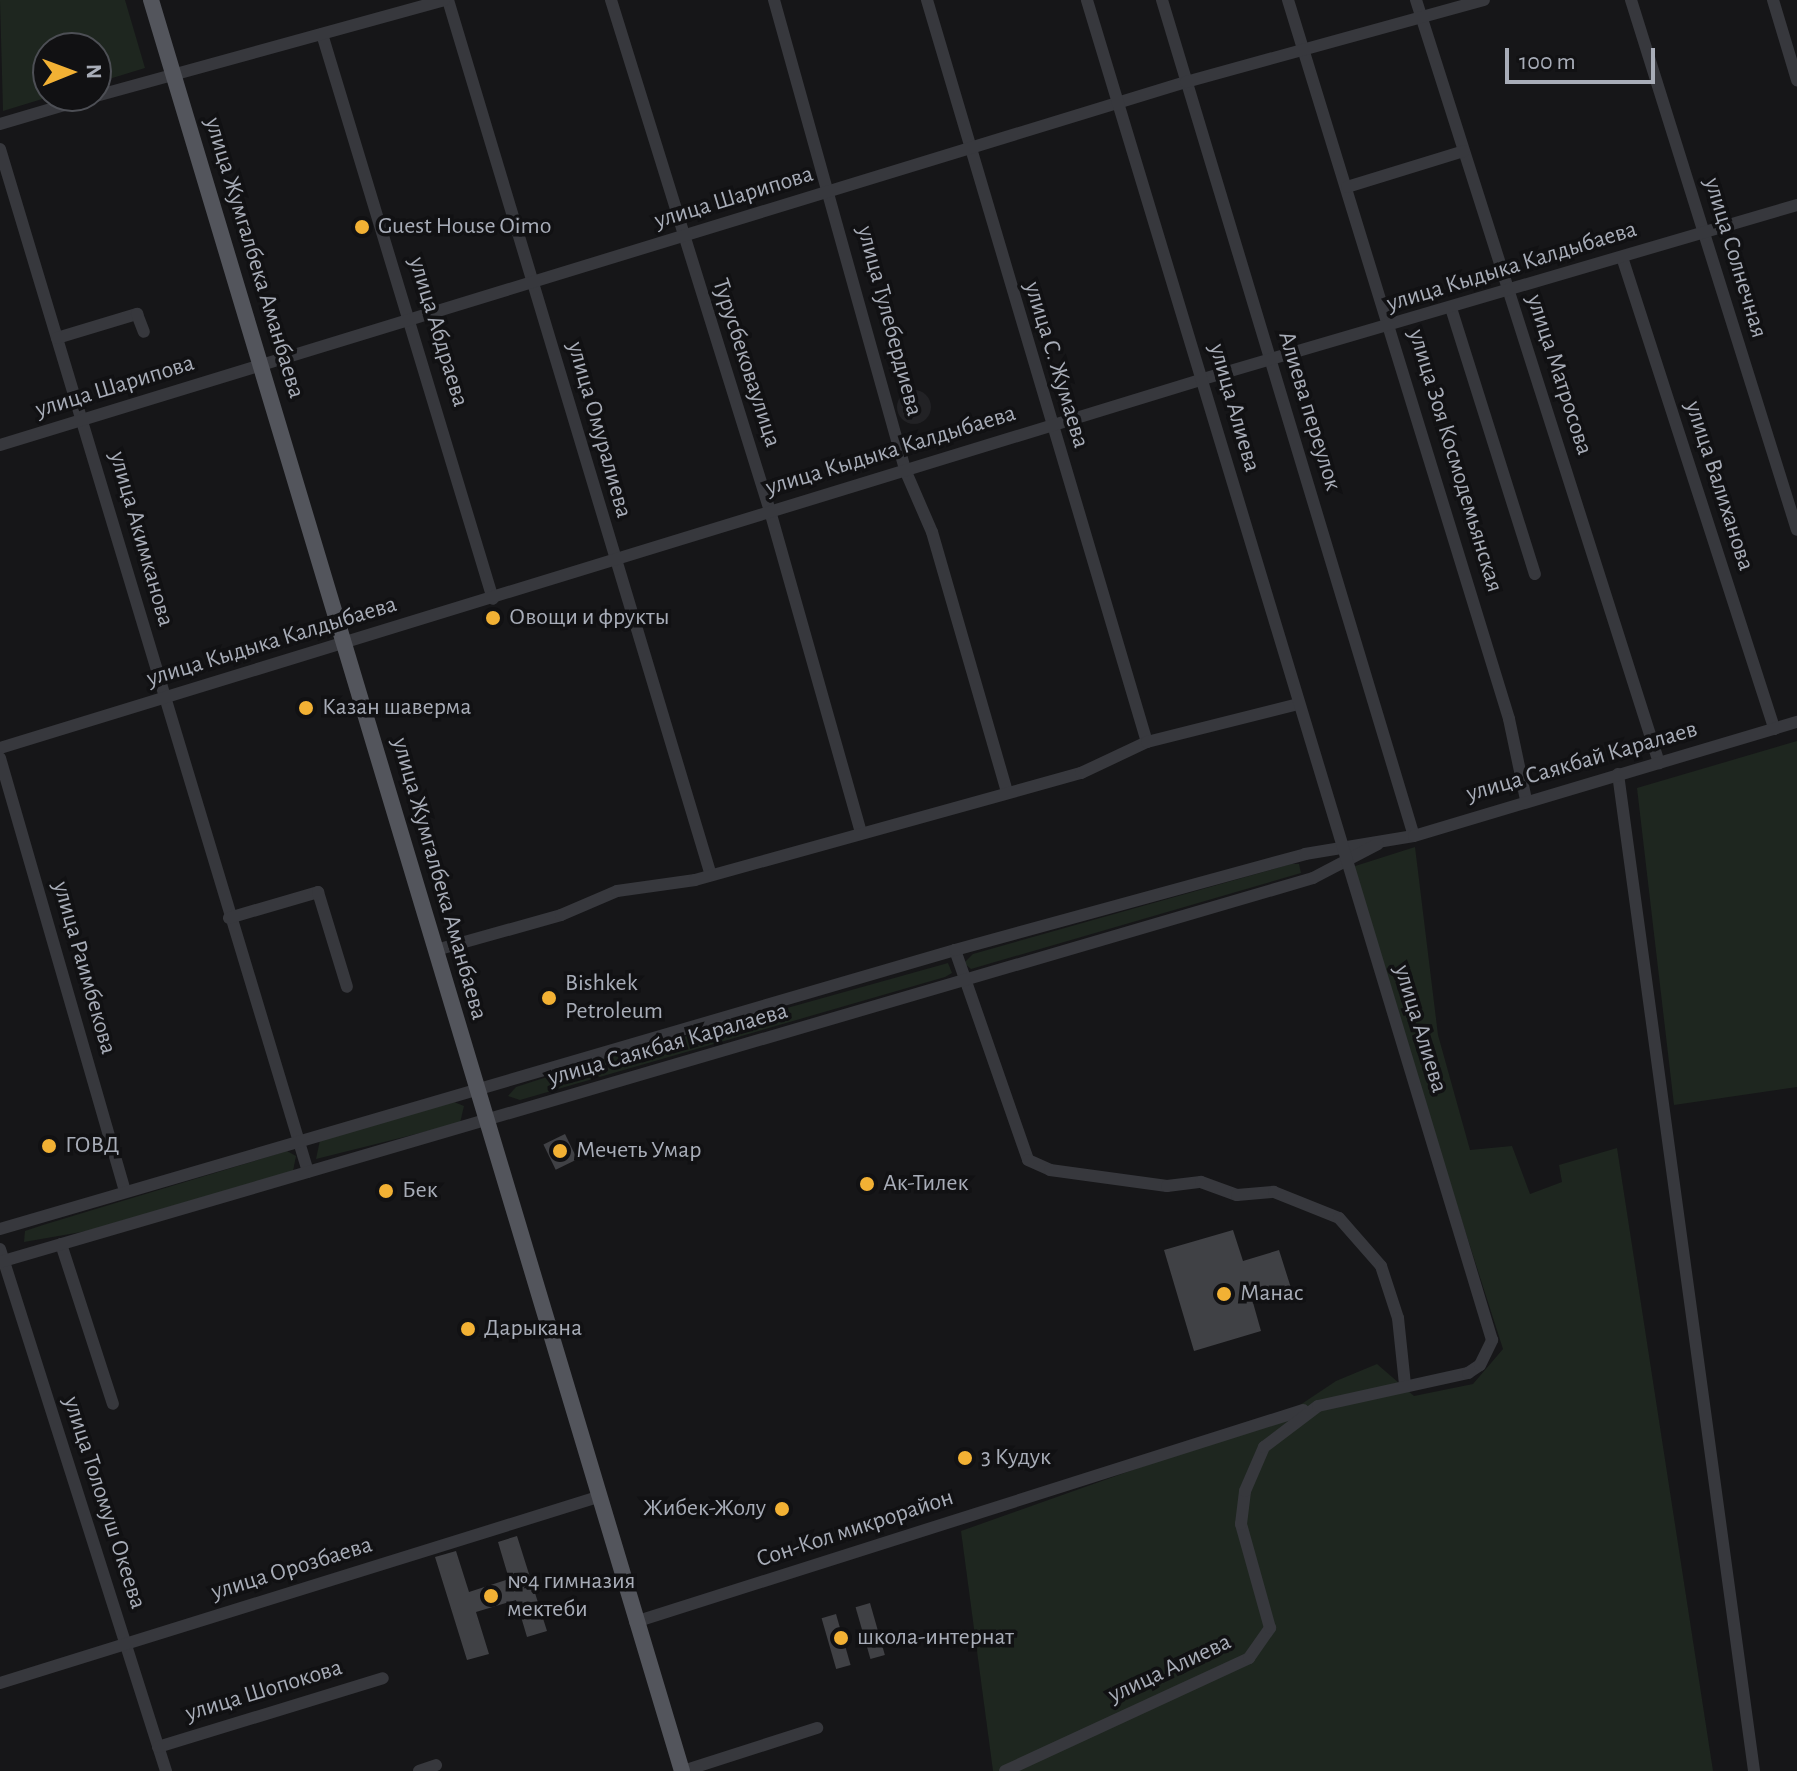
<!DOCTYPE html>
<meta charset="utf-8">
<style>
body{margin:0}
#map{position:relative;width:1797px;height:1771px;overflow:hidden;background:#161618;font-family:"Alegreya Sans",sans-serif}
div>[style]{position:absolute}
[style*='--x']{left:calc(var(--x)*1px);top:calc(var(--y)*1px);width:calc(var(--w)*1px);rotate:calc(var(--a)*1deg)}
.built>*{inset:0;background:#222225}
.round{border-radius:50%}
.green>*{inset:0;background:#1e261f}
.building>*{inset:0;background:#404145;transform-origin:0 0}
.minor>*{height:12px;margin:-6px;padding:0 6px;transform-origin:6px;border-radius:6px;background:#37383d}
.major>*{height:16px;margin:-8px;padding:0 8px;transform-origin:8px;border-radius:8px;background:#53555c}
.dots>*{width:22px;height:22px;translate:-50% -50%;box-sizing:border-box;border:4px solid #111113;border-radius:50%}
span{translate:-50% -50%;white-space:nowrap;text-align:center;line-height:1.15;-webkit-text-stroke:7px #111113;paint-order:stroke}
.street-label{font-size:24px;color:#a8adb8}
.poi-label{font-size:24px;color:#a8adb8}
.left{translate:0 -50%;text-align:left}
.right{translate:-100% -50%;text-align:right}
.north{position:absolute;left:32px;top:32px;width:80px;height:80px;box-sizing:border-box;background:#111113;border:2px solid #4d4f55;border-radius:50%;rotate:89deg;font-size:22px;font-weight:700;line-height:32px;text-align:center;color:#a8adb8}
.north::after{content:'';display:block;margin:auto;width:28px;height:36px;background:#f2b134;clip-path:polygon(50% 0,100% 100%,50% 72%,0 100%)}
.scale{position:absolute;left:1505px;top:48px;width:150px;height:36px;box-sizing:border-box;border:4px solid #a8adb8;border-top:0;padding-left:10px;font-size:24px;line-height:28px;white-space:nowrap;color:#a8adb8;-webkit-text-stroke:6px #111113;paint-order:stroke}
</style>
<div id="map">
<div class="built">
<i class="round" style="left:897px;top:390px;width:34px;height:34px"></i>
</div>
<div class="green">
<i style="clip-path:polygon(0 0,125px 0,145px 68px,96px 83px,96px 48px,48px 48px,52px 96px,3px 111px)"></i>
<i style="clip-path:polygon(1797px 741px,1797px 1087px,1674px 1105px,1637px 788px)"></i>
<i style="clip-path:polygon(1415px 847px,1438px 1035px,1470px 1150px,1512px 1146px,1530px 1194px,1562px 1182px,1559px 1165px,1617px 1148px,1713px 1771px,993px 1771px,961px 1531px,1282px 1417px,1336px 1381px,1377px 1364px,1414px 1396px,1473px 1384px,1503px 1349px,1349px 868px)"></i>
<i style="clip-path:polygon(1291px 864px,1299px 864px,1301px 873px,971px 969px,964px 963px,973px 954px)"></i>
<i style="clip-path:polygon(948px 963px,952px 973px,945px 977px,520px 1100px,508px 1096px,516px 1087px,587px 1064px)"></i>
<i style="clip-path:polygon(454px 1102px,464px 1106px,460px 1123px,316px 1159px,320px 1140px)"></i>
<i style="clip-path:polygon(287px 1151px,296px 1156px,293px 1171px,87px 1231px,24px 1242px,25px 1231px,43px 1225px)"></i>
</div>
<div class="building">
<i style="left:565px;top:1134px;width:28px;height:24px;rotate:64deg"></i>
<i style="clip-path:polygon(1233px 1230px,1243px 1261px,1279px 1250px,1291px 1288px,1252px 1299px,1261px 1331px,1194px 1351px,1164px 1250px)"></i>
<i style="clip-path:polygon(517px 1536px,547px 1631px,527px 1637px,516px 1600px,476px 1612px,489px 1654px,467px 1660px,435px 1557px,456px 1551px,469px 1592px,509px 1579px,498px 1542px)"></i>
<i style="left:870px;top:1603px;width:54px;height:15px;rotate:74deg"></i>
<i style="left:836px;top:1614px;width:53px;height:15px;rotate:74deg"></i>
</div>
<div class="minor">
<i style="--x:448;--y:0;--w:911;--a:73.28"></i>
<i style="--x:611;--y:0;--w:535;--a:72.72"></i>
<i style="--x:770;--y:511;--w:334;--a:74.2"></i>
<i style="--x:774;--y:0;--w:490;--a:74.4"></i>
<i style="--x:906;--y:472;--w:65;--a:66.6"></i>
<i style="--x:932;--y:532;--w:267;--a:73.9"></i>
<i style="--x:927;--y:0;--w:774;--a:73.49"></i>
<i style="--x:1162;--y:0;--w:873;--a:73.23"></i>
<i style="--x:1288;--y:0;--w:752;--a:72.91"></i>
<i style="--x:1509;--y:719;--w:83;--a:78.1"></i>
<i style="--x:1416;--y:0;--w:801;--a:72.33"></i>
<i style="--x:1631;--y:0;--w:555;--a:72.61"></i>
<i style="--x:1773;--y:0;--w:84;--a:73.3"></i>
<i style="--x:322;--y:34;--w:590;--a:73.16"></i>
<i style="--x:96;--y:96;--w:361;--a:-15.4"></i>
<i style="--x:0;--y:124;--w:99;--a:-16.4"></i>
<i style="--x:0;--y:149;--w:1068;--a:73.24"></i>
<i style="--x:1347;--y:187;--w:122;--a:-17.1"></i>
<i style="--x:1622;--y:257;--w:496;--a:72.1"></i>
<i style="--x:1451;--y:308;--w:279;--a:72.5"></i>
<i style="--x:57;--y:338;--w:84;--a:-16.7"></i>
<i style="--x:137;--y:314;--w:19;--a:69"></i>
<i style="--x:0;--y:445;--w:1240;--a:-17.02"></i>
<i style="--x:1186;--y:82;--w:309;--a:-15.4"></i>
<i style="--x:0;--y:748;--w:1258;--a:-17.05"></i>
<i style="--x:1203;--y:379;--w:619;--a:-16.33"></i>
<i style="--x:0;--y:758;--w:451;--a:73.9"></i>
<i style="--x:1618;--y:774;--w:1006;--a:82.23"></i>
<i style="--x:229;--y:918;--w:93;--a:-16.3"></i>
<i style="--x:318;--y:892;--w:99;--a:73"></i>
<i style="--x:436;--y:950;--w:130;--a:-15.6"></i>
<i style="--x:561;--y:915;--w:61;--a:-23.2"></i>
<i style="--x:617;--y:891;--w:79;--a:-8"></i>
<i style="--x:695;--y:880;--w:401;--a:-15.5"></i>
<i style="--x:1081;--y:773;--w:73;--a:-25.2"></i>
<i style="--x:1147;--y:742;--w:156;--a:-14.1"></i>
<i style="--x:955;--y:950;--w:222;--a:70.8"></i>
<i style="--x:1028;--y:1160;--w:24;--a:24"></i>
<i style="--x:1050;--y:1170;--w:118;--a:7.8"></i>
<i style="--x:1167;--y:1186;--w:34;--a:-7"></i>
<i style="--x:1201;--y:1182;--w:38;--a:20"></i>
<i style="--x:1237;--y:1195;--w:37;--a:-5"></i>
<i style="--x:1274;--y:1192;--w:70;--a:21.8"></i>
<i style="--x:1339;--y:1218;--w:64;--a:48.8"></i>
<i style="--x:1381;--y:1266;--w:55;--a:71.9"></i>
<i style="--x:1398;--y:1318;--w:67;--a:84"></i>
<i style="--x:0;--y:1229;--w:995;--a:-16.29"></i>
<i style="--x:955;--y:950;--w:363;--a:-15.3"></i>
<i style="--x:1305;--y:854;--w:110;--a:-9.4"></i>
<i style="--x:1414;--y:836;--w:400;--a:-16.6"></i>
<i style="--x:61;--y:1244;--w:168;--a:72"></i>
<i style="--x:0;--y:1249;--w:548;--a:72.36"></i>
<i style="--x:0;--y:1262;--w:1368;--a:-16.3"></i>
<i style="--x:1313;--y:878;--w:73;--a:-27.6"></i>
<i style="--x:635;--y:1622;--w:701;--a:-17.61"></i>
<i style="--x:0;--y:1683;--w:626;--a:-17.28"></i>
<i style="--x:158;--y:1747;--w:235;--a:-17"></i>
<i style="--x:419;--y:1771;--w:18;--a:-19"></i>
<i style="--x:683;--y:1771;--w:141;--a:-17.8"></i>
<i style="--x:1005;--y:1771;--w:269;--a:-24.8"></i>
<i style="--x:1249;--y:1658;--w:37;--a:-55"></i>
<i style="--x:1270;--y:1628;--w:108;--a:-105.6"></i>
<i style="--x:1241;--y:1524;--w:33;--a:-83"></i>
<i style="--x:1245;--y:1491;--w:48;--a:-66.6"></i>
<i style="--x:1264;--y:1447;--w:68;--a:-37.2"></i>
<i style="--x:1318;--y:1406;--w:154;--a:-12.4"></i>
<i style="--x:1468;--y:1373;--w:14;--a:-34"></i>
<i style="--x:1480;--y:1365;--w:28;--a:-64"></i>
<i style="--x:1492;--y:1340;--w:1400;--a:-106.82"></i>
</div>
<div class="major">
<i style="--x:151;--y:0;--w:1849;--a:73.31"></i>
</div>
<div class="dots">
<i style="left:362px;top:227px;background:#f2b134"></i>
<i style="left:493px;top:618px;background:#f2b134"></i>
<i style="left:306px;top:708px;background:#f2b134"></i>
<i style="left:549px;top:998px;background:#f2b134"></i>
<i style="left:49px;top:1146px;background:#f2b134"></i>
<i style="left:560px;top:1151px;background:#f2b134"></i>
<i style="left:867px;top:1184px;background:#f2b134"></i>
<i style="left:386px;top:1191px;background:#f2b134"></i>
<i style="left:1224px;top:1294px;background:#f2b134"></i>
<i style="left:468px;top:1329px;background:#f2b134"></i>
<i style="left:965px;top:1458px;background:#f2b134"></i>
<i style="left:782px;top:1509px;background:#f2b134"></i>
<i style="left:491px;top:1596px;background:#f2b134"></i>
<i style="left:841px;top:1638px;background:#f2b134"></i>
</div>
<div class="street-label">
<span style="left:734px;top:198px;rotate:-17deg">улица Шарипова</span>
<span style="left:254px;top:258px;rotate:73deg">улица Жумгалбека Аманбаева</span>
<span style="left:1735px;top:258px;rotate:73deg">улица Солнечная</span>
<span style="left:1512px;top:267px;rotate:-17deg">улица Кыдыка Калдыбаева</span>
<span style="left:889px;top:321px;rotate:75deg">улица Тулебердиева</span>
<span style="left:438px;top:332px;rotate:73deg">улица Абдраева</span>
<span style="left:746px;top:363px;rotate:72deg">Турусбековаулица</span>
<span style="left:1056px;top:365px;rotate:73deg">улица С. Жумаева</span>
<span style="left:1559px;top:375px;rotate:72deg">улица Матросова</span>
<span style="left:115px;top:387px;rotate:-17deg">улица Шарипова</span>
<span style="left:1234px;top:408px;rotate:74deg">улица Алиева</span>
<span style="left:1309px;top:411px;rotate:73deg">Алиева переулок</span>
<span style="left:599px;top:430px;rotate:74deg">улица Омуралиева</span>
<span style="left:891px;top:451px;rotate:-17deg">улица Кыдыка Калдыбаева</span>
<span style="left:1455px;top:461px;rotate:73deg">улица Зоя Космодемьянская</span>
<span style="left:1719px;top:486px;rotate:72deg">улица Валиханова</span>
<span style="left:141px;top:539px;rotate:74deg">улица Акимканова</span>
<span style="left:272px;top:642px;rotate:-17deg">улица Кыдыка Калдыбаева</span>
<span style="left:1582px;top:762px;rotate:-16deg">улица Саякбай Каралаев</span>
<span style="left:439px;top:879px;rotate:74deg">улица Жумгалбека Аманбаева</span>
<span style="left:84px;top:968px;rotate:74deg">улица Раимбекова</span>
<span style="left:1420px;top:1029px;rotate:73deg">улица Алиева</span>
<span style="left:668px;top:1045px;rotate:-16deg">улица Саякбая Каралаева</span>
<span style="left:104px;top:1503px;rotate:72deg">улица Толомуш Океева</span>
<span style="left:855px;top:1529px;rotate:-18deg">Сон-Кол микрорайон</span>
<span style="left:292px;top:1569px;rotate:-17deg">улица Орозбаева</span>
<span style="left:1170px;top:1669px;rotate:-25deg">улица Алиева</span>
<span style="left:264px;top:1691px;rotate:-17deg">улица Шопокова</span>
</div>
<div class="poi-label">
<span class="left" style="left:378px;top:227px">Guest House Oimo</span>
<span class="left" style="left:509px;top:618px">Овощи и фрукты</span>
<span class="left" style="left:322px;top:708px">Казан шаверма</span>
<span class="left" style="left:565px;top:998px">Bishkek<br>Petroleum</span>
<span class="left" style="left:65px;top:1146px">ГОВД</span>
<span class="left" style="left:576px;top:1151px">Мечеть Умар</span>
<span class="left" style="left:883px;top:1184px">Ак-Тилек</span>
<span class="left" style="left:402px;top:1191px">Бек</span>
<span class="left" style="left:1240px;top:1294px">Манас</span>
<span class="left" style="left:484px;top:1329px">Дарыкана</span>
<span class="left" style="left:981px;top:1458px">3 Кудук</span>
<span class="right" style="left:766px;top:1509px">Жибек-Жолу</span>
<span class="left" style="left:507px;top:1596px">№4 гимназия<br>мектеби</span>
<span class="left" style="left:857px;top:1638px">школа-интернат</span>
</div>
<div class="north">N</div>
<div class="scale">100 m</div>
</div>
